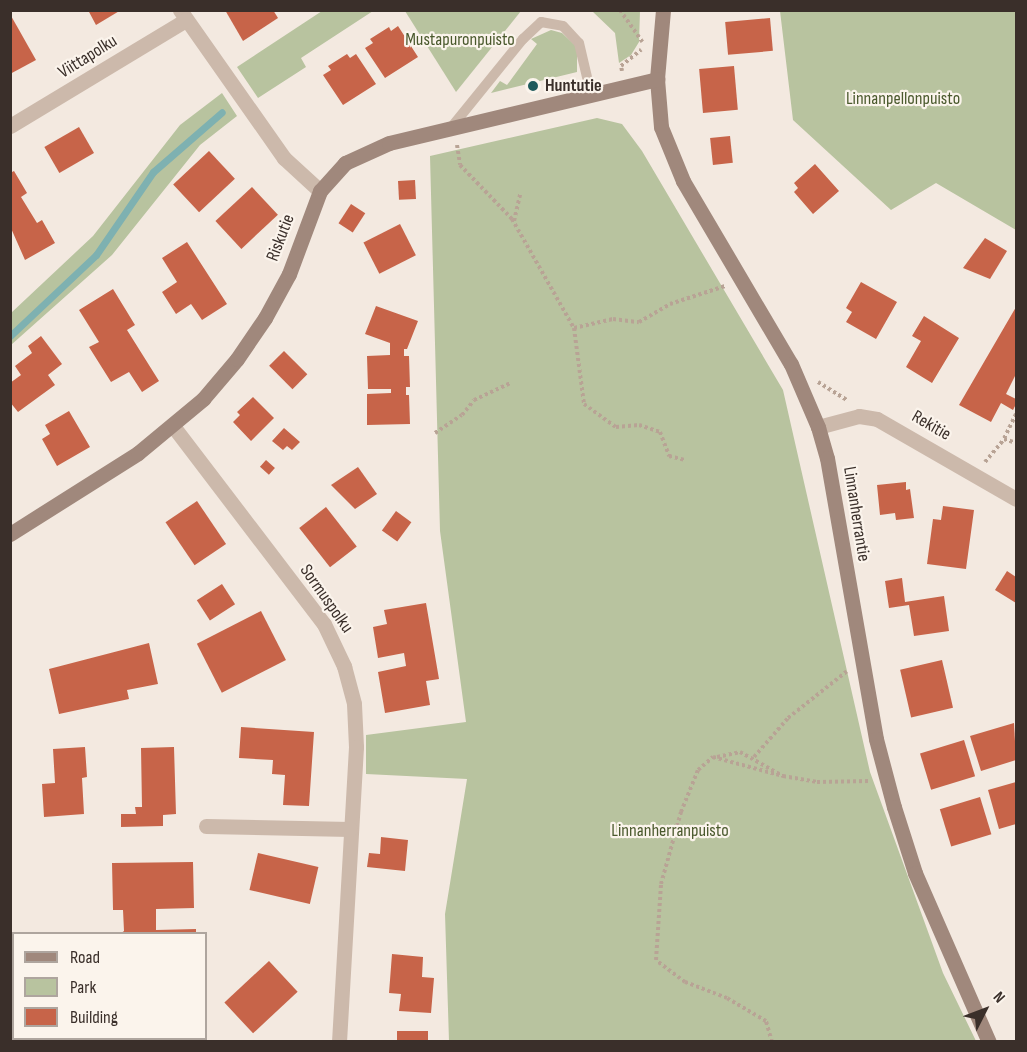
<!DOCTYPE html>
<style>
body{margin:0}
#map{position:relative;width:1027px;height:1052px;overflow:hidden;background:#f3e9e0;font-family:"Sofia Sans Condensed",sans-serif}
div>[style]{position:absolute}
[style*='--x']{left:calc(var(--x)*1px);top:calc(var(--y)*1px);width:calc(var(--w)*1px);rotate:calc(var(--a)*1deg)}
.green>*{inset:0;background:#b8c39f}
.stream>*{height:7px;margin:-3.5px;padding:0 3.5px;transform-origin:3.5px;border-radius:3.5px;background:#7eb1b1}
.building>*{inset:0;background:#c76449;transform-origin:0 0}
.path>*{height:4px;margin-top:-2px;transform-origin:0;background:repeating-linear-gradient(90deg,#b8a395 0 3px,transparent 0 6px)}
.lane>*{height:10px;margin:-5px;padding:0 5px;transform-origin:5px;border-radius:5px;background:#ccb9ab}
.street>*{height:15px;margin:-7.5px;padding:0 7.5px;transform-origin:7.5px;border-radius:7.5px;background:#ccb9ab}
.secondary>*{height:15px;margin:-7.5px;padding:0 7.5px;transform-origin:7.5px;border-radius:7.5px;background:#a0887c}
.dots>*{width:16px;height:16px;translate:-50% -50%;box-sizing:border-box;border:3px solid #fbf4ec;border-radius:50%}
span{translate:-50% -50%;white-space:nowrap;text-align:center;line-height:1.15;-webkit-text-stroke:4.5px #fbf4ec;paint-order:stroke}
.park-label{font-size:18px;color:#4a592d}
.street-label{font-size:18px;color:#3a2f2a}
.poi-label{font-size:18px;color:#3a2f2a;font-weight:700}
.left{translate:0 -50%;text-align:left}
.frame{position:absolute;inset:0;border:12px solid #3a2f2a;pointer-events:none}
.legend{position:absolute;left:12px;top:932px;width:195px;height:108px;box-sizing:border-box;background:#fbf4ec;border:2px solid #aea59e;margin:0;padding:8px 10px;list-style:none;font-size:18px;color:#3a2f2a}
.legend li{display:flex;align-items:center;gap:12px;height:30px}
.legend b{width:30px;border:2px solid #aea59e}
.north{position:absolute;left:955px;top:980px;width:60px;height:60px;-webkit-text-stroke:4px #fbf4ec;paint-order:stroke;rotate:48deg;font-size:16px;font-weight:700;line-height:24px;text-align:center;color:#3a2f2a}
.north::after{content:'';display:block;margin:auto;width:21px;height:27px;background:#3a2f2a;clip-path:polygon(50% 0,100% 100%,50% 72%,0 100%)}
</style>
<div id="map">
<div class="green">
<i style="clip-path:polygon(322px 11px,373px 11px,301px 58px,306px 67px,258px 98px,237px 67px)"></i>
<i style="clip-path:polygon(405px 11px,521px 11px,456px 92px)"></i>
<i style="clip-path:polygon(592px 11px,640px 11px,639px 42px,631px 55px,619px 63px,615px 33px)"></i>
<i style="clip-path:polygon(780px 11px,1016px 11px,1016px 230px,936px 183px,891px 210px,793px 120px)"></i>
<i style="clip-path:polygon(551px 30px,562px 33px,577px 47px,577px 72px,491px 93px,500px 81px,507px 85px,537px 44px,531px 39px)"></i>
<i style="clip-path:polygon(222px 93px,237px 116px,200px 145px,112px 255px,11px 345px,11px 313px,93px 236px,180px 125px)"></i>
<i style="clip-path:polygon(597px 118px,622px 124px,642px 151px,783px 390px,870px 772px,943px 973px,976px 1041px,449px 1041px,445px 914px,467px 779px,366px 774px,366px 735px,466px 722px,440px 531px,430px 156px)"></i>
</div>
<div class="stream">
<i style="--x:10;--y:336;--w:118;--a:-43.3"></i>
<i style="--x:96;--y:255;--w:101;--a:-55.5"></i>
<i style="--x:153;--y:172;--w:91;--a:-41"></i>
</div>
<div class="building">
<i style="clip-path:polygon(88px 10px,121px 10px,96px 25px)"></i>
<i style="clip-path:polygon(225px 10px,273px 10px,278px 18px,243px 41px)"></i>
<i style="clip-path:polygon(10px 14px,36px 60px,10px 74px)"></i>
<i style="left:770px;top:18px;width:33px;height:45px;rotate:85deg"></i>
<i style="clip-path:polygon(398px 26px,418px 57px,385px 78px,365px 48px,373px 43px,370px 39px,389px 27px,391px 31px)"></i>
<i style="clip-path:polygon(347px 54px,350px 58px,356px 54px,376px 84px,343px 105px,323px 75px,331px 70px,328px 66px)"></i>
<i style="left:734px;top:66px;width:44px;height:35px;rotate:85deg"></i>
<i style="left:79px;top:127px;width:30px;height:40px;rotate:60deg"></i>
<i style="left:730px;top:136px;width:27px;height:20px;rotate:84deg"></i>
<i style="left:209px;top:151px;width:38px;height:49px;rotate:47deg"></i>
<i style="clip-path:polygon(815px 164px,839px 191px,813px 214px,794px 192px,798px 188px,794px 183px)"></i>
<i style="clip-path:polygon(14px 171px,27px 193px,21px 197px,37px 223px,42px 220px,55px 243px,25px 260px,10px 226px,10px 173px)"></i>
<i style="left:415px;top:180px;width:19px;height:17px;rotate:87deg"></i>
<i style="left:252px;top:187px;width:38px;height:50px;rotate:47deg"></i>
<i style="left:351px;top:204px;width:17px;height:23px;rotate:33deg"></i>
<i style="left:400px;top:224px;width:35px;height:41px;rotate:63deg"></i>
<i style="clip-path:polygon(985px 238px,1007px 251px,990px 279px,963px 268px)"></i>
<i style="clip-path:polygon(187px 242px,227px 304px,202px 320px,191px 304px,176px 314px,162px 292px,177px 282px,162px 258px)"></i>
<i style="clip-path:polygon(861px 282px,897px 302px,876px 339px,846px 322px,852px 312px,846px 308px)"></i>
<i style="clip-path:polygon(113px 289px,135px 325px,127px 330px,159px 381px,142px 392px,129px 372px,111px 382px,89px 347px,99px 342px,79px 310px)"></i>
<i style="clip-path:polygon(376px 306px,418px 321px,407px 349px,404px 349px,404px 356px,409px 356px,410px 387px,406px 387px,406px 395px,409px 395px,410px 424px,367px 425px,367px 394px,391px 393px,391px 389px,368px 389px,367px 356px,390px 355px,390px 343px,365px 334px)"></i>
<i style="clip-path:polygon(1016px 307px,1016px 374px,1006px 394px,1016px 399px,1016px 404px,1013px 410px,1001px 403px,991px 422px,959px 405px)"></i>
<i style="clip-path:polygon(924px 316px,959px 338px,932px 383px,906px 367px,921px 341px,912px 336px)"></i>
<i style="clip-path:polygon(41px 336px,62px 364px,48px 375px,55px 385px,18px 412px,10px 402px,10px 383px,21px 375px,15px 366px,32px 353px,28px 346px)"></i>
<i style="left:284px;top:351px;width:33px;height:21px;rotate:45deg"></i>
<i style="clip-path:polygon(253px 397px,274px 418px,251px 441px,233px 422px,240px 415px,237px 412px)"></i>
<i style="clip-path:polygon(69px 411px,90px 447px,57px 466px,42px 439px,50px 434px,45px 425px)"></i>
<i style="clip-path:polygon(284px 428px,300px 442px,292px 450px,287px 446px,283px 450px,272px 441px)"></i>
<i style="left:266px;top:460px;width:12px;height:9px;rotate:42deg"></i>
<i style="clip-path:polygon(358px 467px,377px 494px,355px 509px,331px 485px)"></i>
<i style="clip-path:polygon(906px 482px,906px 490px,910px 489px,914px 518px,896px 520px,895px 513px,880px 515px,877px 485px)"></i>
<i style="left:197px;top:501px;width:52px;height:38px;rotate:56deg"></i>
<i style="clip-path:polygon(943px 506px,974px 510px,966px 569px,927px 564px,933px 519px,941px 520px)"></i>
<i style="left:326px;top:507px;width:50px;height:34px;rotate:52deg"></i>
<i style="left:396px;top:511px;width:19px;height:24px;rotate:36deg"></i>
<i style="clip-path:polygon(1007px 571px,1016px 577px,1016px 603px,995px 590px)"></i>
<i style="clip-path:polygon(902px 578px,905px 602px,944px 596px,949px 631px,914px 636px,909px 605px,889px 608px,885px 581px)"></i>
<i style="left:222px;top:584px;width:24px;height:30px;rotate:57deg"></i>
<i style="clip-path:polygon(426px 603px,439px 679px,426px 681px,430px 705px,385px 713px,378px 672px,406px 666px,404px 653px,378px 658px,373px 627px,387px 624px,384px 610px)"></i>
<i style="left:261px;top:611px;width:55px;height:72px;rotate:63deg"></i>
<i style="clip-path:polygon(149px 643px,158px 684px,127px 690px,129px 699px,59px 714px,49px 669px)"></i>
<i style="left:942px;top:660px;width:49px;height:43px;rotate:77deg"></i>
<i style="clip-path:polygon(1014px 723px,1016px 760px,981px 771px,970px 736px)"></i>
<i style="clip-path:polygon(241px 727px,314px 732px,309px 806px,283px 805px,285px 775px,272px 774px,273px 760px,239px 758px)"></i>
<i style="left:964px;top:740px;width:38px;height:46px;rotate:73deg"></i>
<i style="clip-path:polygon(85px 747px,87px 777px,82px 778px,84px 814px,44px 817px,42px 784px,55px 783px,53px 749px)"></i>
<i style="clip-path:polygon(174px 747px,176px 814px,163px 815px,163px 826px,121px 827px,121px 814px,136px 814px,135px 807px,142px 807px,141px 748px)"></i>
<i style="clip-path:polygon(1016px 782px,1016px 824px,999px 829px,988px 790px)"></i>
<i style="left:980px;top:797px;width:39px;height:42px;rotate:73deg"></i>
<i style="clip-path:polygon(381px 837px,408px 840px,405px 871px,367px 867px,369px 853px,380px 854px)"></i>
<i style="left:258px;top:853px;width:62px;height:38px;rotate:13deg"></i>
<i style="clip-path:polygon(193px 862px,194px 908px,156px 909px,156px 930px,196px 929px,196px 934px,120px 934px,124px 931px,123px 910px,113px 910px,112px 863px)"></i>
<i style="clip-path:polygon(392px 954px,423px 957px,422px 977px,434px 978px,431px 1013px,399px 1011px,401px 994px,389px 993px)"></i>
<i style="left:269px;top:961px;width:42px;height:61px;rotate:47deg"></i>
<i style="left:397px;top:1031px;width:31px;height:11px"></i>
<i style="left:93px;top:1038px;width:69px;height:6px"></i>
</div>
<div class="path">
<i style="--x:620;--y:10;--w:39;--a:55"></i>
<i style="--x:622;--y:71;--w:5;--a:-101"></i>
<i style="--x:621;--y:66;--w:26;--a:-39"></i>
<i style="--x:457;--y:145;--w:20;--a:81"></i>
<i style="--x:460;--y:165;--w:75;--a:46.1"></i>
<i style="--x:512;--y:219;--w:125;--a:60.4"></i>
<i style="--x:574;--y:328;--w:77;--a:82.5"></i>
<i style="--x:584;--y:404;--w:39;--a:36"></i>
<i style="--x:616;--y:427;--w:23;--a:-5"></i>
<i style="--x:639;--y:425;--w:22;--a:18"></i>
<i style="--x:660;--y:432;--w:26;--a:69"></i>
<i style="--x:669;--y:456;--w:16;--a:14"></i>
<i style="--x:514;--y:221;--w:28;--a:-77"></i>
<i style="--x:574;--y:328;--w:40;--a:-13"></i>
<i style="--x:613;--y:319;--w:26;--a:7"></i>
<i style="--x:639;--y:322;--w:36;--a:-30"></i>
<i style="--x:670;--y:304;--w:58;--a:-18.1"></i>
<i style="--x:818;--y:382;--w:34;--a:32"></i>
<i style="--x:1016;--y:414;--w:28;--a:116"></i>
<i style="--x:1004;--y:439;--w:13;--a:18"></i>
<i style="--x:435;--y:433;--w:32;--a:-34"></i>
<i style="--x:462;--y:415;--w:19;--a:-51"></i>
<i style="--x:474;--y:400;--w:40;--a:-25"></i>
<i style="--x:985;--y:462;--w:30;--a:-50"></i>
<i style="--x:717;--y:757;--w:24;--a:-12"></i>
<i style="--x:740;--y:752;--w:49;--a:29.2"></i>
<i style="--x:783;--y:776;--w:35;--a:10"></i>
<i style="--x:817;--y:782;--w:53;--a:-1.1"></i>
<i style="--x:754;--y:757;--w:52;--a:-48.9"></i>
<i style="--x:788;--y:718;--w:75;--a:-38.5"></i>
<i style="--x:772;--y:1042;--w:22;--a:-106"></i>
<i style="--x:766;--y:1021;--w:45;--a:-149.5"></i>
<i style="--x:727;--y:998;--w:45;--a:-159.1"></i>
<i style="--x:685;--y:982;--w:36;--a:-143"></i>
<i style="--x:656;--y:960;--w:76;--a:-86.2"></i>
<i style="--x:661;--y:884;--w:75;--a:-74.5"></i>
<i style="--x:681;--y:812;--w:45;--a:-68"></i>
<i style="--x:698;--y:770;--w:20;--a:-41"></i>
<i style="--x:713;--y:757;--w:73;--a:15.2"></i>
</div>
<div class="lane">
<i style="--x:450;--y:129;--w:116;--a:-51"></i>
<i style="--x:523;--y:39;--w:25;--a:-43"></i>
<i style="--x:541;--y:22;--w:22;--a:10"></i>
<i style="--x:563;--y:26;--w:23;--a:47"></i>
<i style="--x:579;--y:43;--w:52;--a:76.8"></i>
</div>
<div class="street">
<i style="--x:180;--y:10;--w:181;--a:54.9"></i>
<i style="--x:284;--y:158;--w:49;--a:42.5"></i>
<i style="--x:10;--y:126;--w:205;--a:-31.1"></i>
<i style="--x:173;--y:426;--w:249;--a:52.7"></i>
<i style="--x:324;--y:624;--w:47;--a:64.5"></i>
<i style="--x:344;--y:666;--w:39;--a:75"></i>
<i style="--x:354;--y:704;--w:43;--a:87.3"></i>
<i style="--x:356;--y:747;--w:295;--a:93.3"></i>
<i style="--x:818;--y:427;--w:42;--a:-15"></i>
<i style="--x:859;--y:416;--w:18;--a:9"></i>
<i style="--x:877;--y:419;--w:160;--a:29.9"></i>
<i style="--x:206;--y:826;--w:144;--a:1.2"></i>
</div>
<div class="secondary">
<i style="--x:663;--y:10;--w:69;--a:95"></i>
<i style="--x:657;--y:79;--w:48;--a:85.2"></i>
<i style="--x:661;--y:127;--w:58;--a:67.8"></i>
<i style="--x:683;--y:181;--w:212;--a:59.5"></i>
<i style="--x:791;--y:364;--w:69;--a:66.8"></i>
<i style="--x:818;--y:427;--w:32;--a:74"></i>
<i style="--x:827;--y:458;--w:285;--a:80.1"></i>
<i style="--x:876;--y:739;--w:70;--a:75.2"></i>
<i style="--x:894;--y:807;--w:69;--a:72.3"></i>
<i style="--x:915;--y:873;--w:184;--a:66.4"></i>
<i style="--x:10;--y:534;--w:151;--a:-32.3"></i>
<i style="--x:138;--y:453;--w:85;--a:-39.7"></i>
<i style="--x:203;--y:399;--w:52;--a:-49.6"></i>
<i style="--x:237;--y:359;--w:50;--a:-55.7"></i>
<i style="--x:265;--y:318;--w:50;--a:-61.4"></i>
<i style="--x:289;--y:274;--w:89;--a:-69.5"></i>
<i style="--x:320;--y:191;--w:38;--a:-48"></i>
<i style="--x:345;--y:163;--w:48;--a:-24.4"></i>
<i style="--x:389;--y:143;--w:276;--a:-13.4"></i>
</div>
<div class="dots">
<i style="left:533px;top:86px;background:#1f5a5c"></i>
</div>
<div class="park-label">
<span style="left:460px;top:40px">Mustapuronpuisto</span>
<span style="left:903px;top:99px">Linnanpellonpuisto</span>
<span style="left:670px;top:831px">Linnanherranpuisto</span>
</div>
<div class="street-label">
<span style="left:88px;top:57px;rotate:-32deg">Viittapolku</span>
<span style="left:281px;top:238px;rotate:-69deg">Riskutie</span>
<span style="left:931px;top:426px;rotate:30deg">Rekitie</span>
<span style="left:856px;top:514px;rotate:81deg">Linnanherrantie</span>
<span style="left:326px;top:599px;rotate:55deg">Sormuspolku</span>
</div>
<div class="poi-label">
<span class="left" style="left:545px;top:86px">Huntutie</span>
</div>
<div class="frame"></div>
<ul class="legend">
<li><b style="height:8px;background:#a0887c"></b>Road</li>
<li><b style="height:16px;background:#b8c39f"></b>Park</li>
<li><b style="height:16px;background:#c76449"></b>Building</li>
</ul>
<div class="north">N</div>
</div>
